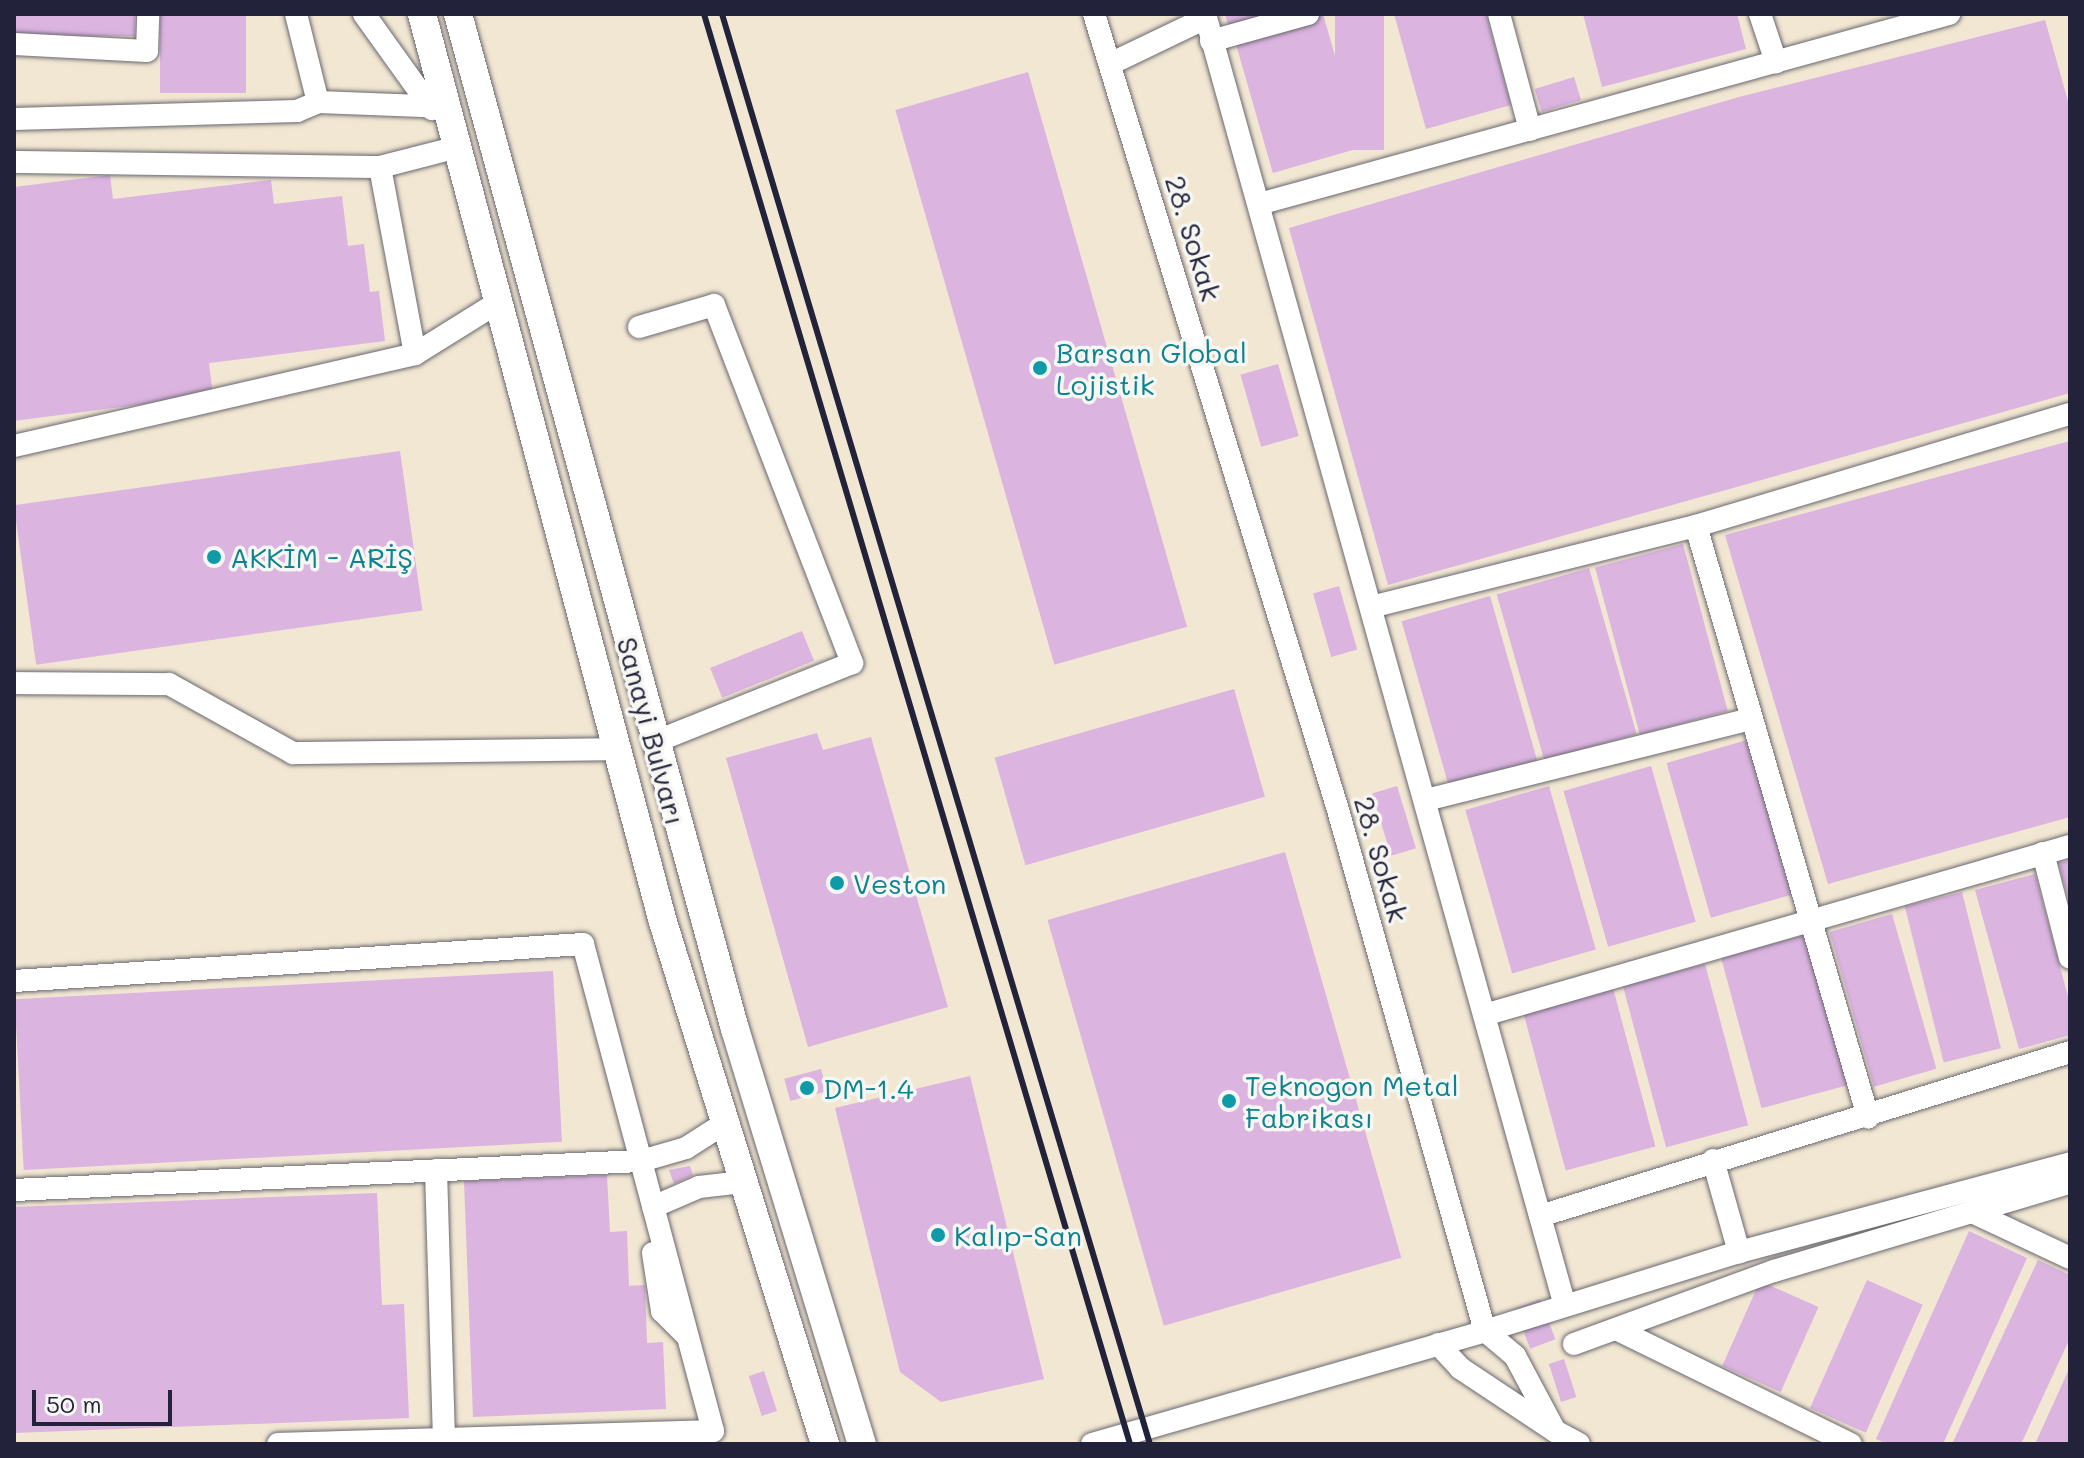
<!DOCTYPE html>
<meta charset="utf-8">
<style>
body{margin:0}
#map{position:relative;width:2084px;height:1458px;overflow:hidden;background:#f1e7d2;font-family:Mali,sans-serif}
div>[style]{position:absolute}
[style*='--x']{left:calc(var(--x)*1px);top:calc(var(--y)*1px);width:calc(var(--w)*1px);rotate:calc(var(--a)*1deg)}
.building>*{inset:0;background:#dbb4e0;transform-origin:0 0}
.roads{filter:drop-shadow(0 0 2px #6a6770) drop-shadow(0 0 2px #6a6770)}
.minor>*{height:22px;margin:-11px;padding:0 11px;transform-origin:11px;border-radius:11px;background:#fff}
.major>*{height:28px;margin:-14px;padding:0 14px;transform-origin:14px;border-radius:14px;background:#fff}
.rail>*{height:6px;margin:-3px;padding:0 3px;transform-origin:3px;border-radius:3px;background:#22223b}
.dots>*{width:22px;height:22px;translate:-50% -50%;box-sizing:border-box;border:4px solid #f6f6f2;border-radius:50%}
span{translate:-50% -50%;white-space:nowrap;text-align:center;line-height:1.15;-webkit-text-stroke:7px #f6f6f2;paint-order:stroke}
.street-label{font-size:28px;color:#22223b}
.culture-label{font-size:28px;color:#0d838f}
.left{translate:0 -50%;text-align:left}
.frame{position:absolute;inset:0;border:16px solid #22223b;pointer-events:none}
.scale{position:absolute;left:32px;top:1390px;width:140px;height:36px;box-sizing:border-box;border:4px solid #22223b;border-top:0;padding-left:10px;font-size:24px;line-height:28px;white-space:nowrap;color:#22223b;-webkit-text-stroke:6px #f6f6f2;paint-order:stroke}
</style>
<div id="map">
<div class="building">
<i style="left:14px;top:14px;width:121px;height:22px"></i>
<i style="left:160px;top:14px;width:86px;height:79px"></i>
<i style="clip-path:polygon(1225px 14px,1287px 14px,1230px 31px)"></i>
<i style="left:1323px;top:14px;width:139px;height:92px;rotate:74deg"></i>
<i style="left:1335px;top:14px;width:49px;height:136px"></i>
<i style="clip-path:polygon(1394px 14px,1486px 14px,1511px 105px,1426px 129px)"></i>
<i style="clip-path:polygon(1583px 14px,1737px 14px,1746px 49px,1602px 87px)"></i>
<i style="clip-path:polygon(2045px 20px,2070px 108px,2070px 393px,1388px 585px,1289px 228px,1739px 97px)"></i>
<i style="left:1028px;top:72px;width:577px;height:138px;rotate:74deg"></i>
<i style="left:1574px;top:77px;width:24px;height:41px;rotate:73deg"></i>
<i style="clip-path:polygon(110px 175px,113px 199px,271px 180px,274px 204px,342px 196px,348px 246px,364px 244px,370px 292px,379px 291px,385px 341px,209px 363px,213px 395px,14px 421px,14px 187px)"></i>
<i style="left:1278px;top:364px;width:75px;height:39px;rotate:74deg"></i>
<i style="clip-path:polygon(2070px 441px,2070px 817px,1828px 884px,1725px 535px)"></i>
<i style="left:400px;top:451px;width:161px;height:390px;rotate:82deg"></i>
<i style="left:1683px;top:544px;width:173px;height:91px;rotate:75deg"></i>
<i style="left:1589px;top:568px;width:173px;height:96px;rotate:74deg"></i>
<i style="left:1339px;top:586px;width:66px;height:27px;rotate:74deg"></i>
<i style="left:1490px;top:596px;width:173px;height:92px;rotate:74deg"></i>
<i style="left:802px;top:631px;width:32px;height:99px;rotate:68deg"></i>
<i style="left:1234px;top:689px;width:112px;height:249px;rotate:74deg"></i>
<i style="clip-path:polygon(817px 733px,823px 750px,871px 737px,948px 1007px,808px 1047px,726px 758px)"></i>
<i style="left:1754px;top:738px;width:161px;height:91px;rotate:74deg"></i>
<i style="left:1651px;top:766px;width:162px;height:91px;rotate:74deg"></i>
<i style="left:1397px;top:786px;width:65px;height:26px;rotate:73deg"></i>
<i style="left:1549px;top:786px;width:170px;height:87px;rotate:74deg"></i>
<i style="left:1285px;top:852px;width:422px;height:247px;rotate:74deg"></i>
<i style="clip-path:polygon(2070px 860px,2070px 902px,2069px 902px,2059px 863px)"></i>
<i style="clip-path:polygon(2035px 874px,2070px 1004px,2070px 1035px,2019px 1049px,1975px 890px)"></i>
<i style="left:1962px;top:892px;width:161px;height:59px;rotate:76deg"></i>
<i style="left:1892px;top:914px;width:161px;height:65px;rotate:74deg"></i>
<i style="left:1809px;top:934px;width:156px;height:91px;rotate:75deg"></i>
<i style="left:1705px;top:964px;width:167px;height:85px;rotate:75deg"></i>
<i style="left:553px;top:971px;width:171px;height:539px;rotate:87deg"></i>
<i style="left:1613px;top:988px;width:164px;height:93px;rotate:75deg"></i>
<i style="left:821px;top:1069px;width:23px;height:38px;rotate:75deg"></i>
<i style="clip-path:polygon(970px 1076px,1044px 1379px,941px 1402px,900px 1372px,835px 1108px)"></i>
<i style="clip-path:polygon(690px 1166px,693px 1175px,674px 1184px,669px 1170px)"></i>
<i style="clip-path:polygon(607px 1175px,610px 1232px,627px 1231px,629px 1286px,645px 1285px,647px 1343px,663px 1342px,666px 1409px,473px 1417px,464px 1181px)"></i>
<i style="clip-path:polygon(377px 1193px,382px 1305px,404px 1304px,409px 1418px,14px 1433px,14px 1207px)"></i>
<i style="clip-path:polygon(1969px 1231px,2027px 1258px,1943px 1444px,1887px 1444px,1876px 1439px)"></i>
<i style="clip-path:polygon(2038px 1260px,2070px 1275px,2070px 1338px,2021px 1444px,1952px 1444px)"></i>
<i style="left:1867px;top:1280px;width:61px;height:140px;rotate:24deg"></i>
<i style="left:1760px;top:1281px;width:64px;height:93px;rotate:24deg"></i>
<i style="left:1540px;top:1299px;width:43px;height:27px;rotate:69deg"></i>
<i style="left:1564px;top:1359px;width:40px;height:16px;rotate:72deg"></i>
<i style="clip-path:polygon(2070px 1367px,2070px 1444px,2035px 1444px)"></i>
<i style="left:764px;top:1371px;width:42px;height:16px;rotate:72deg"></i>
</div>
<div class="roads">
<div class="minor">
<i style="--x:296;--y:14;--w:91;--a:76"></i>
<i style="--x:364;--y:14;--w:117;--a:54.4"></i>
<i style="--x:1205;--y:14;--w:1337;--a:74.43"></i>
<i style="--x:1499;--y:14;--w:120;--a:75"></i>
<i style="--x:1760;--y:14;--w:51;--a:71.6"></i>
<i style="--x:1211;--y:41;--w:101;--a:-15.6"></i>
<i style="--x:14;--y:44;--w:133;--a:3"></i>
<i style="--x:147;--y:51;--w:37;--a:-88"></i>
<i style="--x:1110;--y:64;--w:106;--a:-25.6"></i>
<i style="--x:14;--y:119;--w:283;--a:-1.6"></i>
<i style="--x:297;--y:111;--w:23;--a:-23"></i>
<i style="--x:318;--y:102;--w:130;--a:2.2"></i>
<i style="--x:14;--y:162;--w:366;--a:0.8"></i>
<i style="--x:380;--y:167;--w:190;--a:79.4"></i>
<i style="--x:380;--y:167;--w:81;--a:-14.4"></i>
<i style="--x:1259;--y:204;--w:716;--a:-15.4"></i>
<i style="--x:639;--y:327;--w:78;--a:-16.3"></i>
<i style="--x:714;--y:305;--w:384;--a:68.9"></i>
<i style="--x:852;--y:663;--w:213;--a:158.2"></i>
<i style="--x:14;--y:446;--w:411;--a:-12.9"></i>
<i style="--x:415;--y:354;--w:100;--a:-31.9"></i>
<i style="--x:1696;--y:526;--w:616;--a:73.77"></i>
<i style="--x:1371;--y:607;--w:335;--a:-14"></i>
<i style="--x:1696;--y:526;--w:390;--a:-16.7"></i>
<i style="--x:14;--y:683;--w:155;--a:0.4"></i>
<i style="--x:169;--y:684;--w:142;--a:29.1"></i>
<i style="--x:293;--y:753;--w:325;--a:-0.7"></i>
<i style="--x:1426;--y:800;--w:334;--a:-14"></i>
<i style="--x:2043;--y:853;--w:108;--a:75.6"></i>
<i style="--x:14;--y:981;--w:570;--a:-3.72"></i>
<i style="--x:583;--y:944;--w:504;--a:75.05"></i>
<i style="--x:713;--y:1431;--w:435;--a:178.3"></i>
<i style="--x:1484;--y:1015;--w:610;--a:-16.09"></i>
<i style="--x:1713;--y:1160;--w:96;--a:74.2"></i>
<i style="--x:436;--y:1170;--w:269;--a:88.3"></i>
<i style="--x:14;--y:1190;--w:628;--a:-2.65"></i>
<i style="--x:641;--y:1161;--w:47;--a:-16.1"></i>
<i style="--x:686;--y:1148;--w:46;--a:-32.7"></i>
<i style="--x:653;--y:1207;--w:50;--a:-23.5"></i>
<i style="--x:699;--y:1187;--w:44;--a:-6.5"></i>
<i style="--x:1972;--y:1212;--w:108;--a:25.1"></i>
<i style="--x:1540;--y:1216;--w:555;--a:-17.19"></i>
<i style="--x:653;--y:1253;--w:59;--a:81.2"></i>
<i style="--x:662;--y:1311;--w:35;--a:45"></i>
<i style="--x:1618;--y:1330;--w:259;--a:26.1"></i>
<i style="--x:1438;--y:1344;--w:33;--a:47"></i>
<i style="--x:1460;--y:1368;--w:114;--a:33.6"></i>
<i style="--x:1555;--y:1431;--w:85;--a:-118.1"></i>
<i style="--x:1515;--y:1356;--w:39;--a:-140"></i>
<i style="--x:1485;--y:1331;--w:266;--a:-17.3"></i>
<i style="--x:1739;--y:1252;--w:343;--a:-15"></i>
<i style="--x:1574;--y:1344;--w:213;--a:-20.1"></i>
<i style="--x:1774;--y:1271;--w:309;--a:-16.6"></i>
<i style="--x:1555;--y:1431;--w:27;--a:28"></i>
<i style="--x:1092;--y:1444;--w:409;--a:-16"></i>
<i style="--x:1485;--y:1331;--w:541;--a:-105.76"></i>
<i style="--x:1338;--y:810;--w:833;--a:-107.04"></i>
</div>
<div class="major">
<i style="--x:422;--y:14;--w:939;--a:75.14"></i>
<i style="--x:663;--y:922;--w:547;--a:72.76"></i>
<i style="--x:458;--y:14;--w:1052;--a:74.74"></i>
<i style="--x:735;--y:1029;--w:434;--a:73"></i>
</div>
</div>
<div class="rail">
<i style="--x:704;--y:14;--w:1492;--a:73.41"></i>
<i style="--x:722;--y:14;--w:1493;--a:73.34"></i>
</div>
<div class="dots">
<i style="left:1040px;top:368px;background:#0f9aa8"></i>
<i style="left:214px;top:557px;background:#0f9aa8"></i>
<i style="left:837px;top:883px;background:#0f9aa8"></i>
<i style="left:807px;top:1088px;background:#0f9aa8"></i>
<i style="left:1229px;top:1101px;background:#0f9aa8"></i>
<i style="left:938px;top:1235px;background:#0f9aa8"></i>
</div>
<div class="street-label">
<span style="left:1194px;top:238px;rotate:73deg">28. Sokak</span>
<span style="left:652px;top:731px;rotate:75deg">Sanayi Bulvarı</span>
<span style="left:1382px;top:859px;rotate:74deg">28. Sokak</span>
</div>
<div class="culture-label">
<span class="left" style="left:1056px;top:368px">Barsan Global<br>Lojistik</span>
<span class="left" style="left:230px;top:557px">AKKİM - ARİŞ</span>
<span class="left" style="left:853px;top:883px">Veston</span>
<span class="left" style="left:1245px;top:1101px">Teknogon Metal<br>Fabrikası</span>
<span class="left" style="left:823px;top:1088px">DM-1.4</span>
<span class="left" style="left:954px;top:1235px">Kalıp-San</span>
</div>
<div class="frame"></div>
<div class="scale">50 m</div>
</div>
